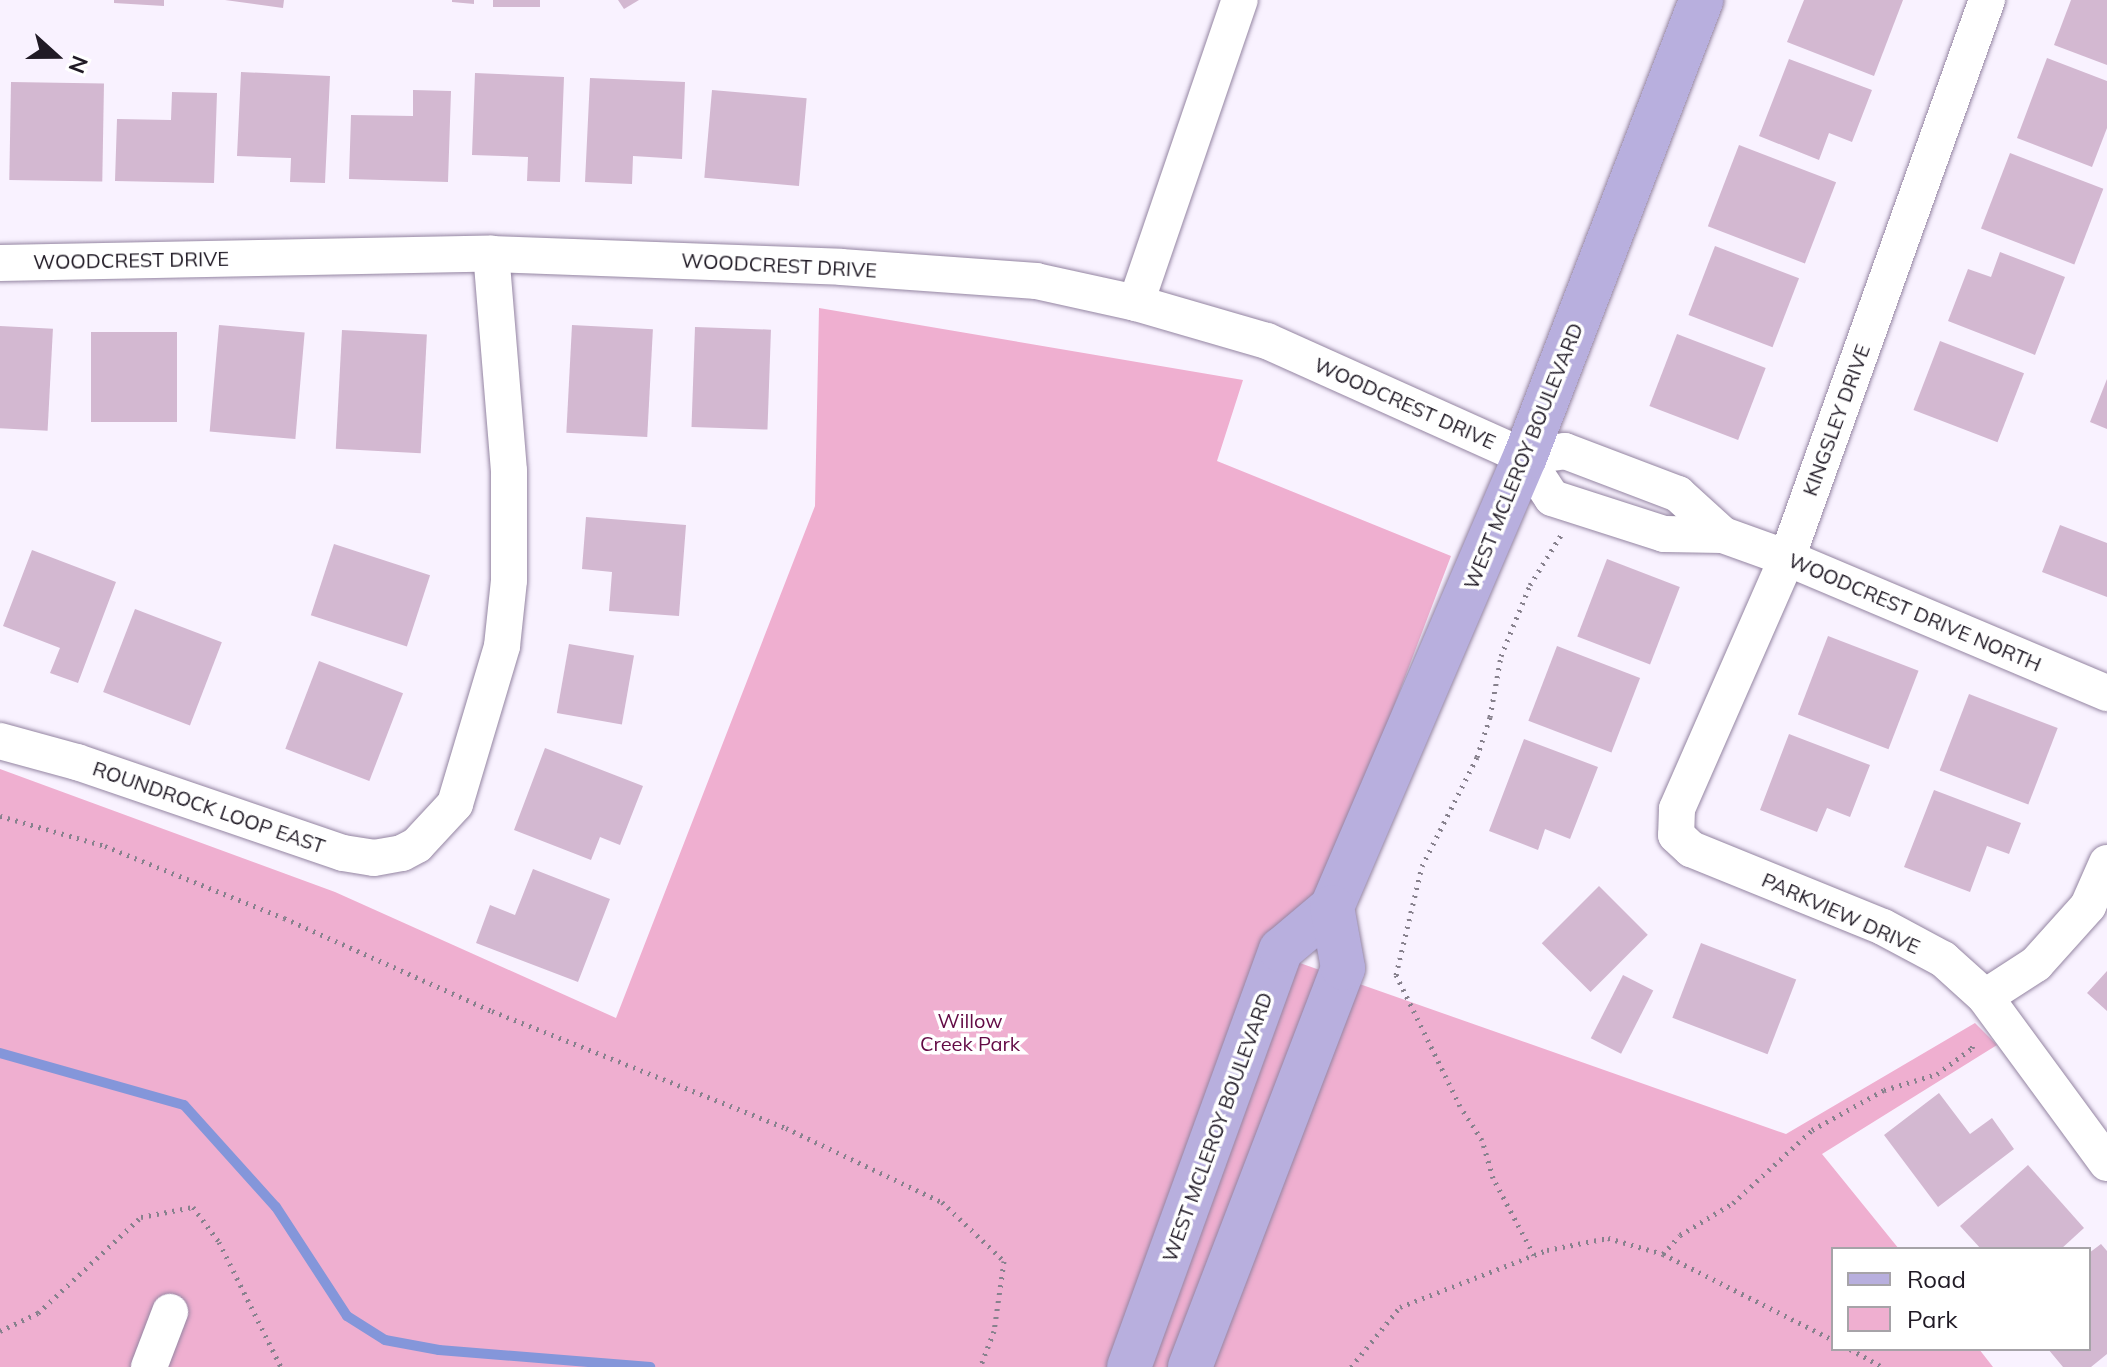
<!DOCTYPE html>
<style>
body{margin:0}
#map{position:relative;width:2107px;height:1367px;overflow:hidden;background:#f9f2ff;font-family:Mulish,sans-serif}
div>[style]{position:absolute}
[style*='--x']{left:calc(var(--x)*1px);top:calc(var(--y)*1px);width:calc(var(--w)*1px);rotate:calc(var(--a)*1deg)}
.green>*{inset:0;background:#efafd0}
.stream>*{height:10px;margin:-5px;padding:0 5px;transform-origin:5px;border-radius:5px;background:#8496da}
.building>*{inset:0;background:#d3b8d1;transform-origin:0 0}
.path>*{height:5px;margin-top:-2.5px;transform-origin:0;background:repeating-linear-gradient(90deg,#87818d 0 2px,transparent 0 8px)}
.roads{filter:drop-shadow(0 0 2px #9485a2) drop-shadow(0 0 2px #9485a2)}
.minor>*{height:36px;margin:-18px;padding:0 18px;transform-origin:18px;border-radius:18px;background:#fff}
.major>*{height:44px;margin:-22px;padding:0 22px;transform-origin:22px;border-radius:22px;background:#b8afde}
span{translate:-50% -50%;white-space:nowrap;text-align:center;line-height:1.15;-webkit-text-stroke:7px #fff;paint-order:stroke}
.street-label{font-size:20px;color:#201a25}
.park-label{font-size:20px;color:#630a45}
.legend{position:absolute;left:1831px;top:1247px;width:260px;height:104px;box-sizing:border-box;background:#fff;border:2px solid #a6a3a8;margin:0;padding:10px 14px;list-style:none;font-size:24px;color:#201a25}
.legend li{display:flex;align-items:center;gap:16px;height:40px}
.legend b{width:40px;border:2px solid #a6a3a8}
.north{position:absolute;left:16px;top:16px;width:80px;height:80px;-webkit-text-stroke:6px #fff;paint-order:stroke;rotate:111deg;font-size:22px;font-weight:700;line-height:32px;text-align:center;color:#201a25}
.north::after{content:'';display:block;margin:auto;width:28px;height:36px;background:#201a25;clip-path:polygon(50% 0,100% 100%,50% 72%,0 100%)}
</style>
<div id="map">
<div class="green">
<i style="clip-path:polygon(819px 308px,1243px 380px,1217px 461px,1451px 556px,1297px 962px,1786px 1134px,1975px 1023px,1997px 1045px,1822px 1154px,1899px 1249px,1833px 1249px,1833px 1349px,1979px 1349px,1993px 1367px,0 1367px,0 769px,335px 892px,616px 1018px,815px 506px)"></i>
</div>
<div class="stream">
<i style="--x:0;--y:1053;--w:191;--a:15.8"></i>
<i style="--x:184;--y:1105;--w:137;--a:48"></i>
<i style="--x:276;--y:1207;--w:130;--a:56.9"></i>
<i style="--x:347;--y:1316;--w:45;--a:32.3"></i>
<i style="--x:385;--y:1340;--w:55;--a:10.5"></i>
<i style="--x:439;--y:1350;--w:212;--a:4.6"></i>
</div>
<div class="building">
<i style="clip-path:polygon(114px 0,164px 0,164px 6px,114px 3px)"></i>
<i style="clip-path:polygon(225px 0,284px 0,283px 8px)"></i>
<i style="clip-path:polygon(452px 0,474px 0,474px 4px,452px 2px)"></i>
<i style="left:493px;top:0;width:47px;height:7px"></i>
<i style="clip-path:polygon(618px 0,639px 0,624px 9px)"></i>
<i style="clip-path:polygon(1804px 0,1903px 0,1874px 76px,1787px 42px)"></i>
<i style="clip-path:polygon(2071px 0,2107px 0,2107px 65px,2054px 45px)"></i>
<i style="clip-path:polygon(2047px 58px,2107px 81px,2107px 128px,2092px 167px,2017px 138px)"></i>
<i style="clip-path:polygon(1789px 59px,1872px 90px,1852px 142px,1829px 133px,1819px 160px,1759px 136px)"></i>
<i style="clip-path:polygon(241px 72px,330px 76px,325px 183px,290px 182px,291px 158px,237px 156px)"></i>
<i style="clip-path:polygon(475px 73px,564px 77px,560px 182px,527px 181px,528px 157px,472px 155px)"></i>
<i style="clip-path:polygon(590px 78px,685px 82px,682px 159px,633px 156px,632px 184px,585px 182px)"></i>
<i style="left:11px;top:82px;width:93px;height:98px;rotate:1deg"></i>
<i style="clip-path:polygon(413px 90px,451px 91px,448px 182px,349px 179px,351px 115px,413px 116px)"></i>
<i style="left:712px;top:90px;width:95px;height:88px;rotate:5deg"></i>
<i style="clip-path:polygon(172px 92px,217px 93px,214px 183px,115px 181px,117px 119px,171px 120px)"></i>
<i style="left:1739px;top:145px;width:104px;height:87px;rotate:21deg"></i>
<i style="left:2010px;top:153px;width:100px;height:81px;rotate:21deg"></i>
<i style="left:1715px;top:246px;width:90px;height:74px;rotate:21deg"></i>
<i style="clip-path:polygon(2000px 252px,2065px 277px,2035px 355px,1948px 321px,1968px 269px,1991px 277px)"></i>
<i style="left:219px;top:325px;width:86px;height:107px;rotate:5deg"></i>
<i style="left:572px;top:325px;width:81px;height:108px;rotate:3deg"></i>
<i style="left:0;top:326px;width:53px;height:102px;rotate:3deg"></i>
<i style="left:695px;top:327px;width:76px;height:100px;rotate:2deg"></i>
<i style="left:342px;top:330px;width:85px;height:119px;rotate:3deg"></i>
<i style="left:91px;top:332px;width:86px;height:90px"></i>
<i style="left:1677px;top:334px;width:95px;height:77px;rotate:21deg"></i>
<i style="left:1940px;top:341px;width:90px;height:74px;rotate:21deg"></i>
<i style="clip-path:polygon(2107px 379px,2107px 429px,2090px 422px)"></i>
<i style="clip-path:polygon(586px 517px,686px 525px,679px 616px,609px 611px,612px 572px,582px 569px)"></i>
<i style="clip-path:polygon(2060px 525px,2107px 543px,2107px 597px,2042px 572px)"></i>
<i style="left:334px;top:544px;width:101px;height:75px;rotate:18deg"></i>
<i style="clip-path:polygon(32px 550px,116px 582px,78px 683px,50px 673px,60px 648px,3px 626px)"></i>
<i style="left:1607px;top:559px;width:78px;height:83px;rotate:21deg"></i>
<i style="left:135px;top:609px;width:93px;height:89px;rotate:21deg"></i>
<i style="left:1828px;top:636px;width:97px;height:84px;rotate:21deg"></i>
<i style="left:569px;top:644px;width:66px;height:70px;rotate:10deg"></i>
<i style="left:1557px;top:646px;width:89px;height:80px;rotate:21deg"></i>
<i style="left:319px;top:661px;width:90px;height:94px;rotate:21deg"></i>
<i style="left:1969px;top:694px;width:95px;height:82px;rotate:21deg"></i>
<i style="clip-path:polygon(1789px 734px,1870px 765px,1850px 817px,1827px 808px,1817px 832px,1760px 810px)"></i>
<i style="clip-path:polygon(1524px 739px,1598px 767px,1570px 839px,1545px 829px,1538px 850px,1489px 831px)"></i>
<i style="clip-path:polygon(545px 748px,643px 786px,620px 845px,600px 837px,591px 860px,514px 830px)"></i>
<i style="clip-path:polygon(1934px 790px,2021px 823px,2009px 854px,1987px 846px,1970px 892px,1904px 867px)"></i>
<i style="clip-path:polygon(533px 869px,610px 899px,578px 982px,476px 943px,490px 905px,515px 915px)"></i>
<i style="left:1599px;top:886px;width:69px;height:81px;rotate:45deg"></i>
<i style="left:1701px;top:943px;width:102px;height:80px;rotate:21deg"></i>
<i style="clip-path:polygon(2107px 971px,2107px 1011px,2087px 993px)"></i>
<i style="left:1623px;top:975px;width:34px;height:71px;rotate:27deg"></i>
<i style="clip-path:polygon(1939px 1093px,1970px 1134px,1992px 1118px,2014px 1149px,1938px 1207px,1884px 1135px)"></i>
<i style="clip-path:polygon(2028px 1165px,2084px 1228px,2061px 1249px,1981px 1249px,1960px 1226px)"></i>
<i style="clip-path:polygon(2101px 1244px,2107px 1251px,2107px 1354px,2091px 1367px,2063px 1367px,2048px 1349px,2089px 1349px,2089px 1253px)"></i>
</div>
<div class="path">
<i style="--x:0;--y:816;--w:109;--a:15.9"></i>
<i style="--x:105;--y:846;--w:193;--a:21.9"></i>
<i style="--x:284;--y:918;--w:228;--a:24.1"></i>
<i style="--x:492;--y:1011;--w:316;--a:21.7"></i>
<i style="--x:786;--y:1128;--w:173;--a:25.4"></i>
<i style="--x:942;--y:1202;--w:86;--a:43.6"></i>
<i style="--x:1004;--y:1261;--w:71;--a:98.1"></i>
<i style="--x:994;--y:1331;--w:39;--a:111"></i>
<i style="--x:1663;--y:1254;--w:25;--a:-48"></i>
<i style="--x:1680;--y:1235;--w:62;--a:-31.1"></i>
<i style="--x:1733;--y:1203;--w:108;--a:-42.7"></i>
<i style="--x:1812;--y:1130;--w:82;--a:-29.1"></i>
<i style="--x:1884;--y:1090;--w:55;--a:-16.8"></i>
<i style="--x:1937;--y:1074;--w:44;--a:-36.6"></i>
<i style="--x:1972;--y:1048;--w:7;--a:-74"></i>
<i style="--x:1534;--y:1255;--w:87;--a:-118"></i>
<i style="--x:1493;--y:1178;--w:40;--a:-106"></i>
<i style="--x:1482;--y:1140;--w:40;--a:-122.9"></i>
<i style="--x:1460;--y:1106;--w:146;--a:-116"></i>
<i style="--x:1396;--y:975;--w:112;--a:-76.6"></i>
<i style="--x:1422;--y:866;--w:122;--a:-63.2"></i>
<i style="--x:1477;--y:757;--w:42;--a:-72"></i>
<i style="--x:1490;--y:717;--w:62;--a:-79.8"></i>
<i style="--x:1501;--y:656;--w:77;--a:-67.8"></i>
<i style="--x:1530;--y:585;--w:59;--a:-58.2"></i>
<i style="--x:0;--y:1331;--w:42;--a:-25.3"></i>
<i style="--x:38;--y:1313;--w:141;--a:-43"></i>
<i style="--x:141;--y:1217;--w:53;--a:-10.9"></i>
<i style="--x:193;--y:1207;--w:44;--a:53.4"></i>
<i style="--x:219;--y:1242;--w:140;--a:63.6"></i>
<i style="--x:1850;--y:1349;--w:38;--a:29"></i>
<i style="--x:1351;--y:1367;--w:77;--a:-50.8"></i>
<i style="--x:1400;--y:1307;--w:158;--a:-21.2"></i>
<i style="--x:1547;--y:1250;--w:62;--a:-11.1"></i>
<i style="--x:1608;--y:1238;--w:57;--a:16.2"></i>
<i style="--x:1663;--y:1254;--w:191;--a:26.8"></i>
</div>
<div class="roads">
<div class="minor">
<i style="--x:1987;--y:0;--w:593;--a:109.72"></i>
<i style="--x:1787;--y:558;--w:274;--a:113.7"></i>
<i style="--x:1677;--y:809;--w:26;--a:92"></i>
<i style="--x:1676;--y:835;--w:21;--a:43"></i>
<i style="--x:1691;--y:849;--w:207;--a:22.1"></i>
<i style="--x:1883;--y:927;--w:68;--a:28.1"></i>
<i style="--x:1943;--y:959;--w:57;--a:42.1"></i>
<i style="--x:1985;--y:997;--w:206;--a:53.7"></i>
<i style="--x:0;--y:263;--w:491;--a:-1.1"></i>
<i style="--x:491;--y:254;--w:350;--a:2.1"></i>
<i style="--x:841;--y:267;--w:196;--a:4.1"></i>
<i style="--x:1036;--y:281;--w:102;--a:12.4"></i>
<i style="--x:1136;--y:303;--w:136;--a:16.2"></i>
<i style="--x:1267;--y:341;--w:283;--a:24.2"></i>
<i style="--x:1136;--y:303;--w:320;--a:-71.1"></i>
<i style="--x:1525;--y:457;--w:49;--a:56.6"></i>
<i style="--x:1552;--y:498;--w:118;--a:17.8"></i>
<i style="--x:1664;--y:534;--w:59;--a:1"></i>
<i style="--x:1723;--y:535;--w:68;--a:19.8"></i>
<i style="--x:1787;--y:558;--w:347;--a:22.9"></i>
<i style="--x:1525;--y:457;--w:40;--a:-8.5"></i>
<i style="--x:1565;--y:451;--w:121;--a:20.8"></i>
<i style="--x:1678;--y:494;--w:61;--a:42.3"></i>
<i style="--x:0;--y:741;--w:80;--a:15.3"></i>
<i style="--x:77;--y:762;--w:281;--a:18.9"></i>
<i style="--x:343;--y:853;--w:31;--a:9"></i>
<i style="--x:374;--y:858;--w:28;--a:-10"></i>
<i style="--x:402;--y:853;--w:17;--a:-28"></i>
<i style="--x:417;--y:845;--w:56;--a:-47.2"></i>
<i style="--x:455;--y:804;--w:165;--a:-73.4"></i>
<i style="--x:502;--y:646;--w:66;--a:-83.9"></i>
<i style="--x:509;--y:580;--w:109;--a:-90"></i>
<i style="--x:509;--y:471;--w:218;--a:-94.7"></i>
<i style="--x:1985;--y:997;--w:61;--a:-32.9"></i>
<i style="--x:2036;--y:964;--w:78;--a:-48.1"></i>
<i style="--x:2088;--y:906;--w:47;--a:-66.2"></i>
<i style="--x:149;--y:1367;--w:59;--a:-69.1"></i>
</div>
<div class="major">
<i style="--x:1129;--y:1367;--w:444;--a:-70"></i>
<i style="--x:1281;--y:950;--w:67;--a:-40.1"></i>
<i style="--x:1332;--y:907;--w:490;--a:-66.8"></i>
<i style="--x:1525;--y:457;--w:490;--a:-68.9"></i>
<i style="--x:1190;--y:1367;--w:427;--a:-69"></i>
<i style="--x:1343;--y:968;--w:62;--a:-100.2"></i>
</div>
</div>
<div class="street-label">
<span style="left:131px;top:260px;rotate:-1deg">WOODCREST DRIVE</span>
<span style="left:779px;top:265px;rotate:3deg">WOODCREST DRIVE</span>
<span style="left:1405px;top:403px;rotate:24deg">WOODCREST DRIVE</span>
<span style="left:1836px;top:420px;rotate:-70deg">KINGSLEY DRIVE</span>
<span style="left:1523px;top:456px;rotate:-68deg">WEST MCLEROY BOULEVARD</span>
<span style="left:1915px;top:612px;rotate:23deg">WOODCREST DRIVE NORTH</span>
<span style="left:209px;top:807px;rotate:19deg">ROUNDROCK LOOP EAST</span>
<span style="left:1841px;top:913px;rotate:24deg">PARKVIEW DRIVE</span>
<span style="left:1217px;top:1127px;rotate:-70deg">WEST MCLEROY BOULEVARD</span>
</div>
<div class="park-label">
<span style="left:970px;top:1032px">Willow<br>Creek Park</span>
</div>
<ul class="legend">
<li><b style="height:10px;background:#b8afde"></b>Road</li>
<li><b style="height:22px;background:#efafd0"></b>Park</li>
</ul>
<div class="north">N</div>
</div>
